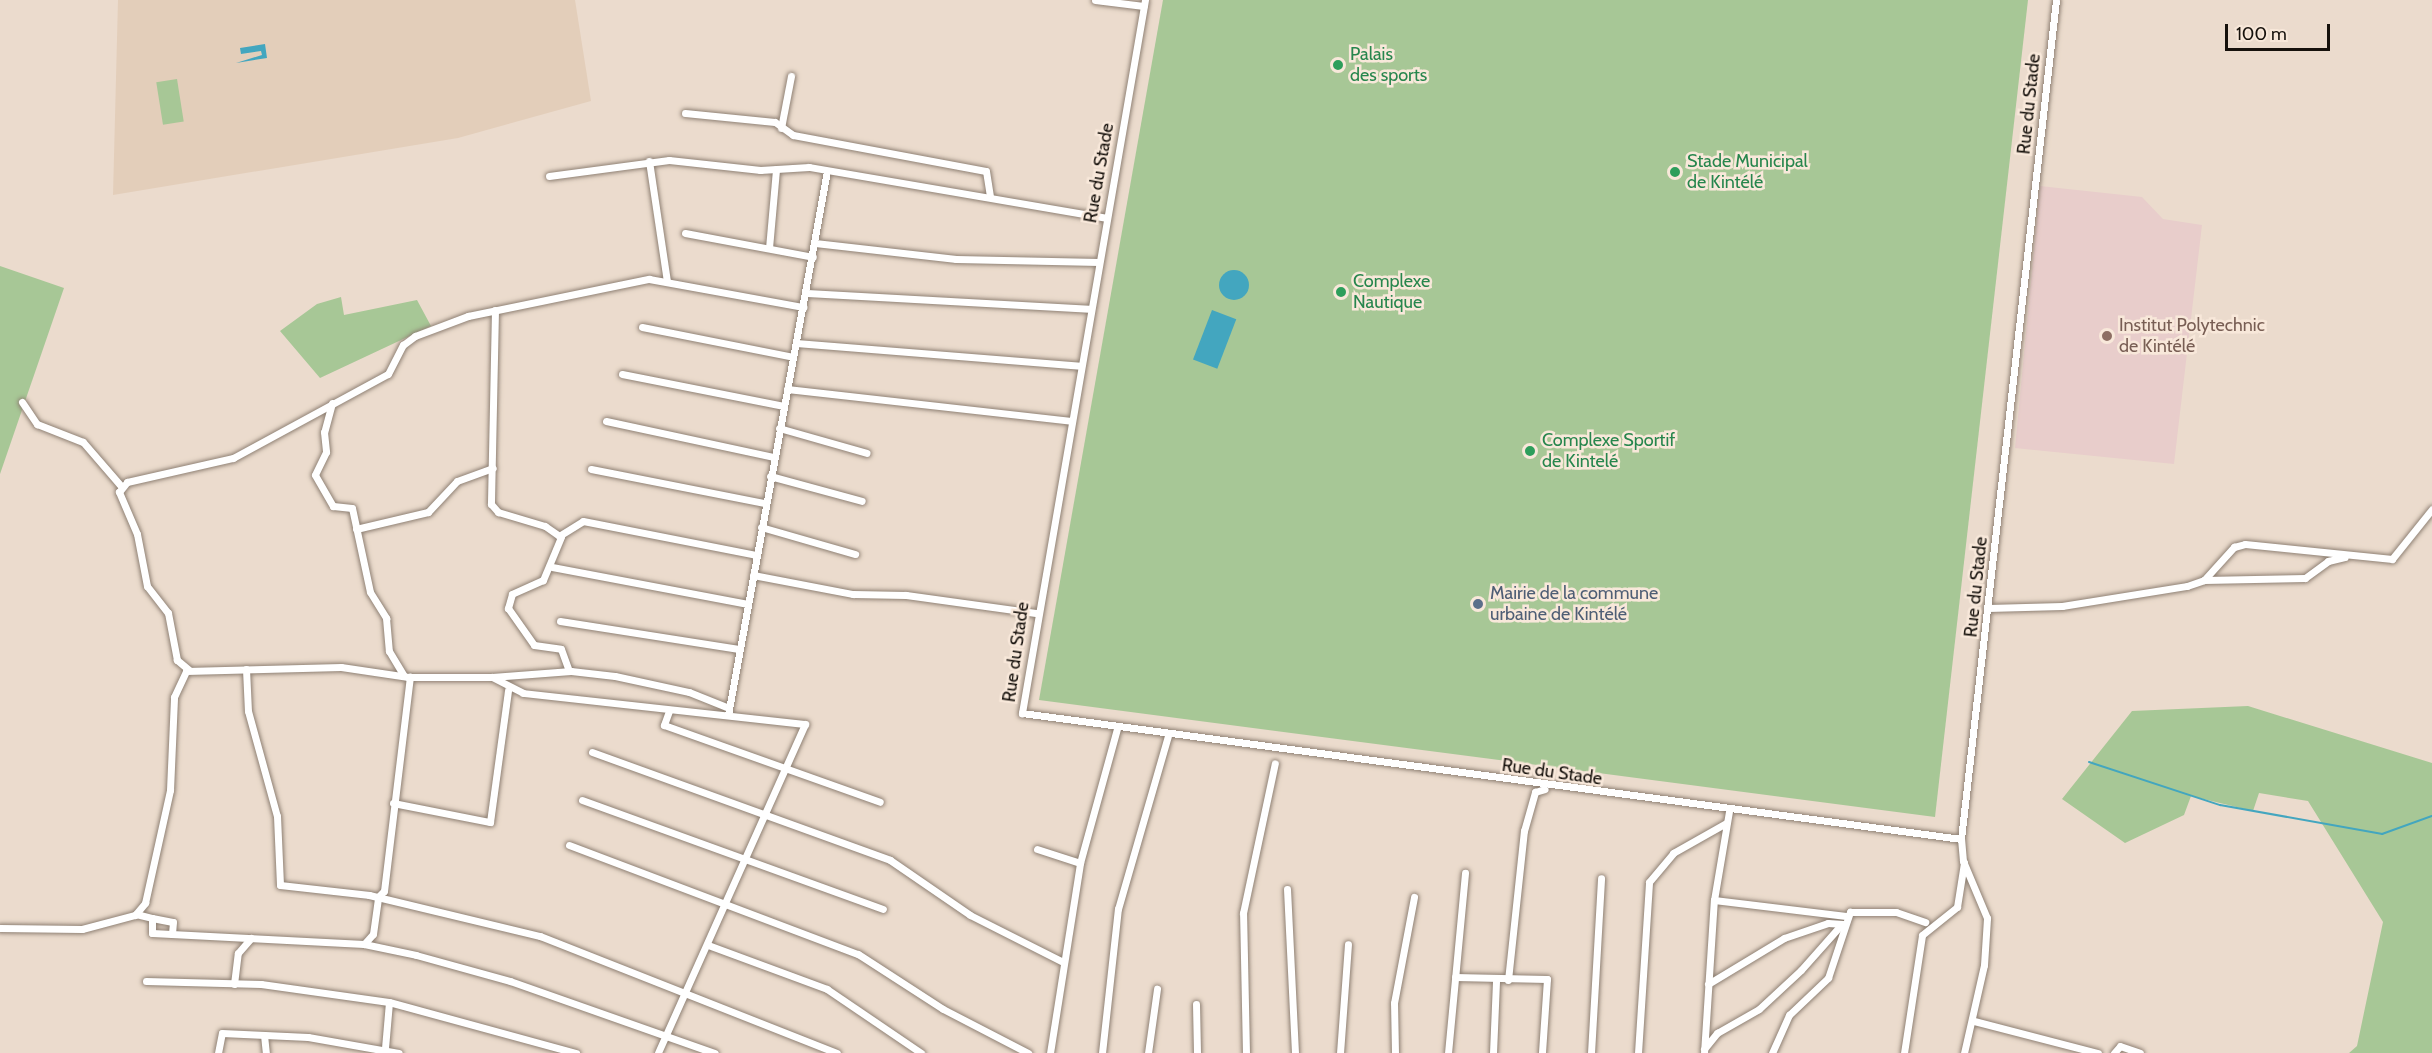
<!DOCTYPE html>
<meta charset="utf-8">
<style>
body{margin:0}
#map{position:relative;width:2432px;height:1053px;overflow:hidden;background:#ebdbcd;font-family:Cabin,sans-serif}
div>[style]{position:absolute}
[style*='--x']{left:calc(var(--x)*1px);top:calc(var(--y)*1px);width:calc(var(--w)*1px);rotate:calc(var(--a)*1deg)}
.built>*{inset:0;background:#e3ceba}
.education>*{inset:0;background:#e8cdcb}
.green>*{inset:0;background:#a7c796;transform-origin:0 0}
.water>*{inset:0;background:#43a6bf;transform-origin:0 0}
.round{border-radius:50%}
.stream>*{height:2px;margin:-1px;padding:0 1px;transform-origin:1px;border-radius:1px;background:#43a6bf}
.roads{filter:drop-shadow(0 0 2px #8f8174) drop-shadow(0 0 2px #8f8174)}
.minor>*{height:7px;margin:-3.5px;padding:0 3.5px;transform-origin:3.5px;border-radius:3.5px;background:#fff}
.dots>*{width:16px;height:16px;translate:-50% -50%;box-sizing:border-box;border:3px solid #f8e8da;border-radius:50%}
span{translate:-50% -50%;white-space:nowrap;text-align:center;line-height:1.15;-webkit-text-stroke:5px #f8e8da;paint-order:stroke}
.leisure-label{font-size:18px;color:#27864d}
.left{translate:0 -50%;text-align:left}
.street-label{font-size:18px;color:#16110c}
.education-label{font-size:18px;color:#785e54}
.service-label{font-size:18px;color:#4e5e75}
.scale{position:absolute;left:2225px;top:24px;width:105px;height:27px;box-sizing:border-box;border:3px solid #16110c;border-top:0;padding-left:8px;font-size:18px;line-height:21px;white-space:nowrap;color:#16110c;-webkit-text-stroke:4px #f8e8da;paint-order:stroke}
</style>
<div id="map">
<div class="built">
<i style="clip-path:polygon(118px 0,575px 0,591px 101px,458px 138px,113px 195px)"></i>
</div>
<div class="education">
<i style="clip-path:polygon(2040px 186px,2142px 197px,2163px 219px,2202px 225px,2174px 464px,2015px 448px)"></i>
</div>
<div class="green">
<i style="clip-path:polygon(1163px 0,2028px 0,1935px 817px,1039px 700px)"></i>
<i style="left:177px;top:79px;width:43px;height:21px;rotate:81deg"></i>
<i style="clip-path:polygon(0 266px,64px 288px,0 474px)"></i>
<i style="clip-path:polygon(341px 297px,344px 315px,417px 300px,431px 326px,320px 378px,280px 331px,317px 304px)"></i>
<i style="clip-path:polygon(2248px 706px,2432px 763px,2432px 1053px,2349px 1053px,2357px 1046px,2383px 922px,2308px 801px,2259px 793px,2253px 811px,2191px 796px,2184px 815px,2125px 843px,2062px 799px,2132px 711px)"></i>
</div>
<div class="water">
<i style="clip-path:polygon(265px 44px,267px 58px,236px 63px,262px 55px,261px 51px,241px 54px,240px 48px)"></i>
<i class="round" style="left:1219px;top:270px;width:30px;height:30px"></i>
<i style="left:1212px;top:310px;width:26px;height:53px;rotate:21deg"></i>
</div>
<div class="stream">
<i style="--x:2089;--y:762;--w:138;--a:18.2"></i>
<i style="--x:2220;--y:805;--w:165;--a:10.1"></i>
<i style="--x:2382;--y:834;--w:53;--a:-19.8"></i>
</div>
<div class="roads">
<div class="minor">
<i style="--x:1095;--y:0;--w:49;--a:7"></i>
<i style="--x:1145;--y:0;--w:724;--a:99.79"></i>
<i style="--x:1022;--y:713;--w:947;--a:7.64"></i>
<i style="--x:685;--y:113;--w:90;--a:5.7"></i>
<i style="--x:775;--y:122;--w:22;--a:36"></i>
<i style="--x:793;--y:135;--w:196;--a:10.6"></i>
<i style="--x:986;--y:171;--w:26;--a:81"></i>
<i style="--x:781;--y:128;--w:53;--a:-79.1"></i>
<i style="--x:649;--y:161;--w:121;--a:81.5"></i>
<i style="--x:549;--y:176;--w:121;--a:-7.6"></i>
<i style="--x:669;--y:160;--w:92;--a:6.3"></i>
<i style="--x:760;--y:170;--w:49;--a:-3.5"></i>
<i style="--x:809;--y:167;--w:302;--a:9.7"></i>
<i style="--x:685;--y:233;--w:130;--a:10.6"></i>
<i style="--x:815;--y:243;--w:142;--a:6.5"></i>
<i style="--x:956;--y:259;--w:143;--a:1.2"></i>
<i style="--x:769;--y:248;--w:79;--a:-84.9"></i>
<i style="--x:806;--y:293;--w:284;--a:3.2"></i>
<i style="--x:495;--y:310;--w:194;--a:91.2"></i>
<i style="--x:491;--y:504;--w:11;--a:49"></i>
<i style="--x:498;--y:512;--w:49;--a:16.6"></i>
<i style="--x:545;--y:526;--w:19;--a:35"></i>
<i style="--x:561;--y:537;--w:47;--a:112.7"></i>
<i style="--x:543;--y:580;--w:34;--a:156"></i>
<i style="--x:512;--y:594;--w:15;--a:106"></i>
<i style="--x:508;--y:608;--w:45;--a:54.9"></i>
<i style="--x:534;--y:645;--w:27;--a:8"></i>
<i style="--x:561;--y:649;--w:23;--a:70"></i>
<i style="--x:642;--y:327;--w:154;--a:11.2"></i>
<i style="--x:796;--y:343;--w:285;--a:4.6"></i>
<i style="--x:622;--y:374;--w:165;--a:11.2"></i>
<i style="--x:787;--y:389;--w:286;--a:6.4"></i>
<i style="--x:22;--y:402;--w:27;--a:56"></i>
<i style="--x:37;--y:424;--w:49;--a:21.4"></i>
<i style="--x:83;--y:442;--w:58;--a:49.2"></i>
<i style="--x:332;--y:403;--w:30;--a:105"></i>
<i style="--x:324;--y:432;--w:20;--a:84"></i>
<i style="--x:326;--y:452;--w:25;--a:116"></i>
<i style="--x:315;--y:475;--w:36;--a:60"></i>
<i style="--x:333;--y:506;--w:19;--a:6"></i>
<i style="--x:352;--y:508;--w:86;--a:77.9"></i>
<i style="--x:370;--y:592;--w:31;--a:58"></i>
<i style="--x:386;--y:618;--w:33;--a:85"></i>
<i style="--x:389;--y:651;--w:29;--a:59"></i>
<i style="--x:606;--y:421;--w:172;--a:12.1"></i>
<i style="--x:779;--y:428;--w:91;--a:15.9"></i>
<i style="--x:591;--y:469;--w:177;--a:11.1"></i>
<i style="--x:770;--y:476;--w:95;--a:15.2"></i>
<i style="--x:761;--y:527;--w:98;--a:16"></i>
<i style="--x:356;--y:529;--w:74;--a:-13.3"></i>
<i style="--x:428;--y:512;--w:42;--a:-46.9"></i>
<i style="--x:457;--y:481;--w:38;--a:-20"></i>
<i style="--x:559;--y:536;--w:28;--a:-32"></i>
<i style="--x:583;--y:521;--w:176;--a:11.1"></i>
<i style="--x:552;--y:567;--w:198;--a:10.7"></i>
<i style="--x:753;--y:575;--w:102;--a:10.8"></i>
<i style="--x:853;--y:594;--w:53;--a:1.1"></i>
<i style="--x:906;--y:595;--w:131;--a:7.9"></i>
<i style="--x:2204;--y:580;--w:101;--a:-1.1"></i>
<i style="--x:2305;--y:578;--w:29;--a:-36"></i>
<i style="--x:2328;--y:561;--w:17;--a:-13"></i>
<i style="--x:1988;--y:608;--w:74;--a:-1.5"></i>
<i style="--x:2062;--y:606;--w:127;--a:-9.1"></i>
<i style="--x:2187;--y:586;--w:18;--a:-19"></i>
<i style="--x:2204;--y:580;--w:45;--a:-47.7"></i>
<i style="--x:2234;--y:547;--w:11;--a:-15"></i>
<i style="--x:2245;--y:544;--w:148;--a:5.8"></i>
<i style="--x:2392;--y:559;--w:64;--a:-51.3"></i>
<i style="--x:560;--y:621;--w:181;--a:8.9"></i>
<i style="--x:246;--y:669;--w:42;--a:87.3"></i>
<i style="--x:248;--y:711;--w:109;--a:74.6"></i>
<i style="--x:277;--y:816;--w:69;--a:87.5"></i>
<i style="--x:280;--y:885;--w:90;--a:6.4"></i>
<i style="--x:369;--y:895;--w:176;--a:13.5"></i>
<i style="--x:540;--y:936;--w:319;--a:21.5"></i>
<i style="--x:189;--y:670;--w:16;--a:-140"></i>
<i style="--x:177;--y:660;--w:48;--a:-100.8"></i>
<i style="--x:168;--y:613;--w:34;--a:-128"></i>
<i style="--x:147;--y:586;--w:53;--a:-100.9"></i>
<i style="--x:137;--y:534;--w:46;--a:-113.2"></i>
<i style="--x:119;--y:492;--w:13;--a:-51"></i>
<i style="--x:127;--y:482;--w:109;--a:-12.8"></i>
<i style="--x:233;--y:458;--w:176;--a:-28.5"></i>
<i style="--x:388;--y:374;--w:33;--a:-63"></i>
<i style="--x:403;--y:345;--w:15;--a:-37"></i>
<i style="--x:415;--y:336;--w:57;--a:-20.7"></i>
<i style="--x:468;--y:316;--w:185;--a:-11.6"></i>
<i style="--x:649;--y:279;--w:157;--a:10.3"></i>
<i style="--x:492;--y:677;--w:79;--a:-4.3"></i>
<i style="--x:571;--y:671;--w:44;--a:6.5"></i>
<i style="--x:615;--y:676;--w:76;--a:12.2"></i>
<i style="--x:689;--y:692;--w:43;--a:21.8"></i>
<i style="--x:669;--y:711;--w:15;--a:110"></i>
<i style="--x:664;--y:725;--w:229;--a:19.6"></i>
<i style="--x:728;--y:715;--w:553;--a:-79.69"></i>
<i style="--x:592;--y:752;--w:317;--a:19.9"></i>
<i style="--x:890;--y:860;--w:97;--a:34.5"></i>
<i style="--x:970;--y:915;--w:104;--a:26.8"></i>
<i style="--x:582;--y:800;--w:320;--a:19.9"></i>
<i style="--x:393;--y:803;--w:99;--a:11.1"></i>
<i style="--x:490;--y:822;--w:133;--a:-82.2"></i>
<i style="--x:569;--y:845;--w:309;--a:20.7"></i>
<i style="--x:858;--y:954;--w:101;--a:32.9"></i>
<i style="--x:943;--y:1009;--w:96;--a:27.4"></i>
<i style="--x:1037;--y:849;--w:45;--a:18"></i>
<i style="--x:1287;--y:889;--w:164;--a:87.2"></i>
<i style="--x:1714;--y:900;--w:133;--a:6.9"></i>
<i style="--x:136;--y:914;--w:16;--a:14"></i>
<i style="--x:152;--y:918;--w:15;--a:90"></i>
<i style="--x:152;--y:933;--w:212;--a:3"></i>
<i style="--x:364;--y:944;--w:53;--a:11.9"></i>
<i style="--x:416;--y:955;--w:98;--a:15.5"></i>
<i style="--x:510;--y:981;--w:217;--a:19.4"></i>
<i style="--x:152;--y:918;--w:21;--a:11"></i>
<i style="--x:173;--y:922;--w:12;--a:95"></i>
<i style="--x:0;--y:928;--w:82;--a:0.7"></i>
<i style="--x:82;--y:929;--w:55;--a:-14.8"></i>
<i style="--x:135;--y:915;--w:16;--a:-50"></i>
<i style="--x:145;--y:903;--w:116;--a:-77.5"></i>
<i style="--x:170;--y:790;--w:93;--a:-87.5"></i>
<i style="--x:174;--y:697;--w:29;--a:-65"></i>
<i style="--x:186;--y:671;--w:155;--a:-1.5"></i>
<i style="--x:341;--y:667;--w:68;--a:8.5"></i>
<i style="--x:408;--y:677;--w:84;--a:0"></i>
<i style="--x:492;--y:677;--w:35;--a:27"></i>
<i style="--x:523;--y:693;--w:284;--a:6.3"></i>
<i style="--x:805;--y:724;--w:360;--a:114.1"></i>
<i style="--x:364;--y:944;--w:13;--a:-48"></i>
<i style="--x:373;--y:934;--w:37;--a:-82"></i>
<i style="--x:378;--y:897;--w:8;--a:-45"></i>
<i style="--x:384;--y:891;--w:216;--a:-83.1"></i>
<i style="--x:708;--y:945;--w:127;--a:20.3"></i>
<i style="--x:827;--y:989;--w:114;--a:34.2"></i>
<i style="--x:1455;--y:977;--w:92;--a:1.2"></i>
<i style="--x:1547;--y:979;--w:74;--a:93.9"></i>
<i style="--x:1508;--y:980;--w:150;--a:-83.9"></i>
<i style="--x:1524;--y:831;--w:41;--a:-74.2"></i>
<i style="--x:1535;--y:792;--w:10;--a:-17"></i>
<i style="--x:146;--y:981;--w:115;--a:1.5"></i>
<i style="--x:261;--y:984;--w:129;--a:8"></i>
<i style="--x:389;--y:1002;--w:194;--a:15.3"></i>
<i style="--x:234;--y:984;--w:31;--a:-83"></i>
<i style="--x:238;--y:953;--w:20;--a:-49"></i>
<i style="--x:1708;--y:984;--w:89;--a:-31.2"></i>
<i style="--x:1784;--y:938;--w:46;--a:-18.8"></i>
<i style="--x:1828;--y:923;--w:15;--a:4"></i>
<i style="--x:1196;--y:1004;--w:49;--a:88.8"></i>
<i style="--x:1974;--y:1021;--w:128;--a:14.5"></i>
<i style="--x:264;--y:1035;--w:18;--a:84"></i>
<i style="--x:385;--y:1048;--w:46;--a:-85"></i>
<i style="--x:1704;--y:1049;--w:21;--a:-51"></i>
<i style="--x:1717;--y:1033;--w:48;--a:-29.7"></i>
<i style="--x:1759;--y:1009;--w:57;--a:-42.9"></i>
<i style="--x:1801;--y:970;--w:60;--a:-48.4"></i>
<i style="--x:218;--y:1053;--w:20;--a:-79"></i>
<i style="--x:222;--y:1033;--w:86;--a:2.7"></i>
<i style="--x:308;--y:1037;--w:92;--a:10"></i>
<i style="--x:1050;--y:1053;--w:192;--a:-81"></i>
<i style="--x:1080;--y:863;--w:139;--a:-74.6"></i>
<i style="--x:1102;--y:1053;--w:145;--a:-83.7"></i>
<i style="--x:1118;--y:909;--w:180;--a:-73.9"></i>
<i style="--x:1148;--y:1053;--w:65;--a:-82"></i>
<i style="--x:1246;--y:1053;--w:140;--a:-91.2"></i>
<i style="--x:1243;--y:913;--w:153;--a:-78"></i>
<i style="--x:1340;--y:1053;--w:109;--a:-85.8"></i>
<i style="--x:1395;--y:1053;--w:50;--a:-91.1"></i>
<i style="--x:1394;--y:1003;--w:108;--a:-79.3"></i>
<i style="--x:1448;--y:1053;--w:181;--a:-84.6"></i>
<i style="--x:1493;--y:1053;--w:73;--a:-87.6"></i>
<i style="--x:1591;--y:1053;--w:175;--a:-86.7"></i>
<i style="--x:1638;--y:1053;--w:171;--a:-86.3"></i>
<i style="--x:1649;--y:882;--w:38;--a:-50"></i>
<i style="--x:1673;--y:853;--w:61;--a:-29.5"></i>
<i style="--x:1704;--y:1053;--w:153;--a:-86.3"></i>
<i style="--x:1714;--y:900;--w:90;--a:-80.4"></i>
<i style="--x:1772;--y:1053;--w:42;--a:-65.9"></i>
<i style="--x:1789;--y:1015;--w:54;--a:-43.5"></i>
<i style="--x:1828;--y:978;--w:70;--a:-71.6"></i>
<i style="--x:1850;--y:912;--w:46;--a:0"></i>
<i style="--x:1896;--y:912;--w:31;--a:19"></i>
<i style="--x:1904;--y:1053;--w:119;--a:-81.3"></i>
<i style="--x:1922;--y:935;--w:45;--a:-38.7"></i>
<i style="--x:1957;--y:907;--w:45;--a:-81"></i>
<i style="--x:1964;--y:1053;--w:90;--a:-77.2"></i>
<i style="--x:1984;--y:965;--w:47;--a:-86.3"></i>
<i style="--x:1987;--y:918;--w:62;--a:-112.8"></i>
<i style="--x:1963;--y:861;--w:22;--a:-95"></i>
<i style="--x:1961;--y:839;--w:844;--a:-83.54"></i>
<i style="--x:2114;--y:1053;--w:9;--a:-49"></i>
<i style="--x:2120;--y:1046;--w:21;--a:19"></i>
</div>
</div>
<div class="dots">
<i style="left:1338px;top:65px;background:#2e9e5b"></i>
<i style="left:1675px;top:172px;background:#2e9e5b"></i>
<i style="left:1341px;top:292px;background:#2e9e5b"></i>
<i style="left:2107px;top:336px;background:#8d6e63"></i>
<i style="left:1530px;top:451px;background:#2e9e5b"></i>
<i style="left:1478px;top:604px;background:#5c6f8a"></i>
</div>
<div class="leisure-label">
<span class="left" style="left:1350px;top:65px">Palais<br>des sports</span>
<span class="left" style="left:1687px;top:172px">Stade Municipal<br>de Kintélé</span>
<span class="left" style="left:1353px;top:292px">Complexe<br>Nautique</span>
<span class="left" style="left:1542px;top:451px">Complexe Sportif<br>de Kintelé</span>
</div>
<div class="street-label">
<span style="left:2029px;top:104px;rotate:-84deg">Rue du Stade</span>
<span style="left:1099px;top:173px;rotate:-80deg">Rue du Stade</span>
<span style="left:1976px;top:587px;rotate:-84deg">Rue du Stade</span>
<span style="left:1016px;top:652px;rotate:-82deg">Rue du Stade</span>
<span style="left:1552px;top:772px;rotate:8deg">Rue du Stade</span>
</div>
<div class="education-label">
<span class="left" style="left:2119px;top:336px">Institut Polytechnic<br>de Kintélé</span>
</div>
<div class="service-label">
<span class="left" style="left:1490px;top:604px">Mairie de la commune<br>urbaine de Kintélé</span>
</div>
<div class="scale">100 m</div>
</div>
